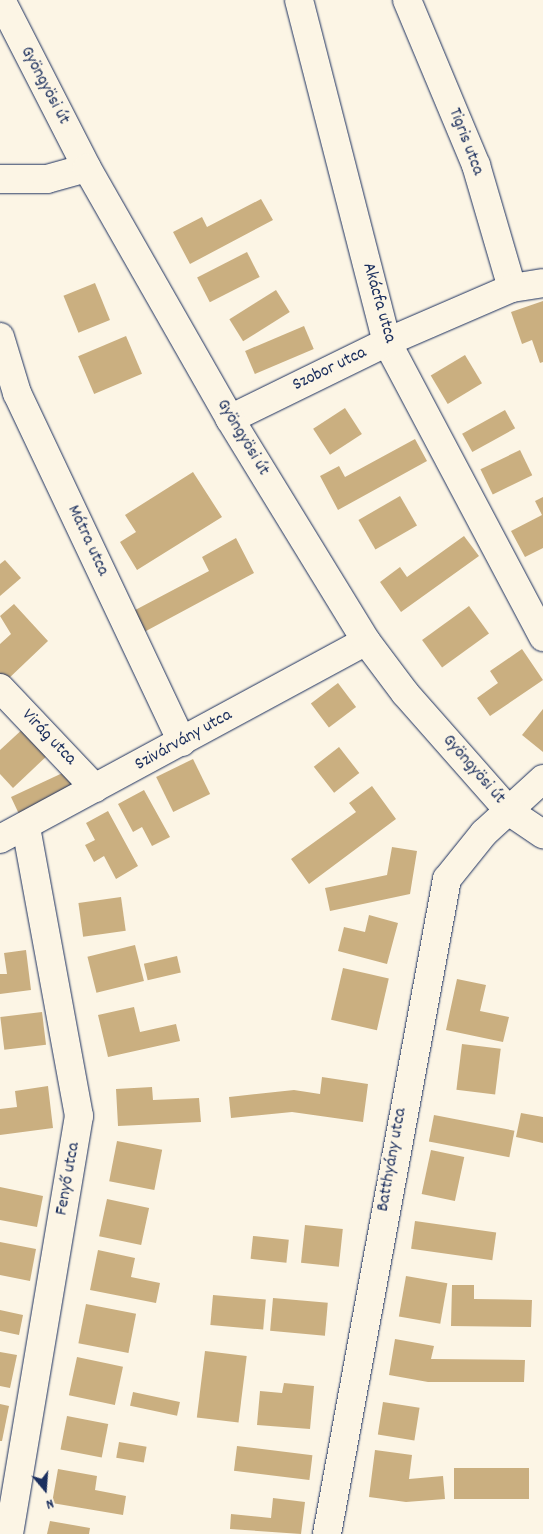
<!DOCTYPE html>
<meta charset="utf-8">
<style>
body{margin:0}
#map{position:relative;width:543px;height:1534px;overflow:hidden;background:#fcf5e5;font-family:Dekko,sans-serif}
div>[style]{position:absolute}
[style*='--x']{left:calc(var(--x)*1px);top:calc(var(--y)*1px);width:calc(var(--w)*1px);rotate:calc(var(--a)*1deg)}
.building>*{inset:0;background:#caaf80;transform-origin:0 0}
.roads{filter:drop-shadow(0 0 1px #1b2f5e) drop-shadow(0 0 1px #1b2f5e)}
.minor>*{height:28px;margin:-14px;padding:0 14px;transform-origin:14px;border-radius:14px;background:#fcf5e5}
.tertiary>*{height:28px;margin:-14px;padding:0 14px;transform-origin:14px;border-radius:14px;background:#fcf5e5}
span{translate:-50% -50%;white-space:nowrap;text-align:center;line-height:1.15;-webkit-text-stroke:5px #fcf5e5;paint-order:stroke}
.street-label{font-size:18px;color:#1b2f5e}
.north{position:absolute;left:20px;top:1464px;width:50px;height:50px;-webkit-text-stroke:4px #fcf5e5;paint-order:stroke;rotate:162deg;font-size:14px;font-weight:700;line-height:20px;text-align:center;color:#1b2f5e}
.north::after{content:'';display:block;margin:auto;width:18px;height:22px;background:#1b2f5e;clip-path:polygon(50% 0,100% 100%,50% 72%,0 100%)}
</style>
<div id="map">
<div class="building">
<i style="clip-path:polygon(261px 199px,273px 220px,190px 264px,173px 232px,202px 217px,207px 227px)"></i>
<i style="left:247px;top:252px;width:28px;height:56px;rotate:63deg"></i>
<i style="left:95px;top:283px;width:40px;height:34px;rotate:68deg"></i>
<i style="left:276px;top:290px;width:26px;height:55px;rotate:58deg"></i>
<i style="clip-path:polygon(543px 301px,543px 362px,540px 363px,532px 340px,522px 344px,511px 312px)"></i>
<i style="left:304px;top:326px;width:25px;height:64px;rotate:67deg"></i>
<i style="left:126px;top:336px;width:41px;height:52px;rotate:67deg"></i>
<i style="left:465px;top:355px;width:33px;height:40px;rotate:59deg"></i>
<i style="left:345px;top:408px;width:31px;height:38px;rotate:57deg"></i>
<i style="left:505px;top:410px;width:21px;height:49px;rotate:61deg"></i>
<i style="clip-path:polygon(415px 439px,427px 461px,338px 510px,320px 476px,339px 466px,345px 477px)"></i>
<i style="left:520px;top:450px;width:28px;height:44px;rotate:64deg"></i>
<i style="clip-path:polygon(193px 472px,222px 517px,137px 570px,120px 542px,136px 532px,125px 515px)"></i>
<i style="left:400px;top:496px;width:34px;height:48px;rotate:60deg"></i>
<i style="clip-path:polygon(543px 497px,543px 548px,525px 557px,511px 531px,542px 515px,535px 501px)"></i>
<i style="clip-path:polygon(464px 536px,479px 556px,401px 612px,380px 582px,400px 567px,407px 577px)"></i>
<i style="clip-path:polygon(236px 538px,254px 573px,133px 638px,122px 617px,209px 571px,202px 557px)"></i>
<i style="clip-path:polygon(5px 560px,21px 578px,0 596px,0 564px)"></i>
<i style="clip-path:polygon(14px 604px,48px 641px,6px 681px,0 674px,0 644px,11px 634px,0 616px)"></i>
<i style="left:469px;top:606px;width:34px;height:58px;rotate:54deg"></i>
<i style="clip-path:polygon(522px 649px,543px 680px,490px 716px,477px 698px,498px 683px,490px 671px)"></i>
<i style="left:338px;top:683px;width:30px;height:34px;rotate:53deg"></i>
<i style="clip-path:polygon(543px 709px,543px 752px,522px 735px)"></i>
<i style="clip-path:polygon(26px 726px,51px 752px,13px 788px,0 774px,0 750px)"></i>
<i style="left:339px;top:747px;width:33px;height:32px;rotate:52deg"></i>
<i style="left:193px;top:759px;width:39px;height:41px;rotate:64deg"></i>
<i style="left:69px;top:770px;width:21px;height:64px;rotate:65deg"></i>
<i style="clip-path:polygon(372px 786px,396px 819px,309px 884px,291px 859px,356px 812px,349px 803px)"></i>
<i style="clip-path:polygon(144px 790px,170px 837px,152px 846px,142px 827px,133px 832px,118px 804px)"></i>
<i style="clip-path:polygon(108px 811px,138px 866px,116px 879px,104px 856px,94px 862px,85px 845px,95px 840px,86px 823px)"></i>
<i style="clip-path:polygon(392px 847px,417px 851px,410px 894px,330px 911px,325px 888px,387px 875px)"></i>
<i style="left:121px;top:897px;width:34px;height:43px;rotate:82deg"></i>
<i style="clip-path:polygon(369px 915px,398px 923px,387px 964px,338px 951px,344px 927px,365px 932px)"></i>
<i style="left:135px;top:945px;width:37px;height:49px;rotate:76deg"></i>
<i style="clip-path:polygon(26px 950px,31px 990px,0 994px,0 974px,7px 974px,4px 953px)"></i>
<i style="left:177px;top:956px;width:17px;height:34px;rotate:77deg"></i>
<i style="left:343px;top:968px;width:47px;height:53px;rotate:13deg"></i>
<i style="clip-path:polygon(457px 979px,486px 985px,480px 1011px,509px 1017px,503px 1042px,446px 1030px)"></i>
<i style="clip-path:polygon(134px 1007px,140px 1032px,176px 1024px,180px 1041px,108px 1057px,98px 1015px)"></i>
<i style="left:42px;top:1012px;width:33px;height:42px;rotate:83deg"></i>
<i style="left:462px;top:1044px;width:39px;height:46px;rotate:7deg"></i>
<i style="clip-path:polygon(322px 1077px,368px 1084px,363px 1122px,292px 1112px,231px 1118px,229px 1097px,294px 1090px,320px 1094px)"></i>
<i style="clip-path:polygon(48px 1086px,53px 1128px,0 1135px,0 1109px,17px 1107px,15px 1091px)"></i>
<i style="clip-path:polygon(152px 1087px,153px 1100px,199px 1098px,201px 1122px,118px 1126px,116px 1089px)"></i>
<i style="clip-path:polygon(521px 1113px,543px 1117px,543px 1143px,516px 1137px)"></i>
<i style="left:434px;top:1115px;width:82px;height:27px;rotate:11deg"></i>
<i style="left:117px;top:1141px;width:46px;height:41px;rotate:11deg"></i>
<i style="left:431px;top:1150px;width:34px;height:45px;rotate:12deg"></i>
<i style="clip-path:polygon(0 1187px,43px 1196px,37px 1227px,0 1220px)"></i>
<i style="left:107px;top:1199px;width:43px;height:38px;rotate:12deg"></i>
<i style="left:415px;top:1221px;width:82px;height:28px;rotate:8deg"></i>
<i style="left:305px;top:1225px;width:38px;height:38px;rotate:6deg"></i>
<i style="left:253px;top:1236px;width:36px;height:23px;rotate:6deg"></i>
<i style="clip-path:polygon(0 1242px,36px 1249px,30px 1281px,0 1275px)"></i>
<i style="clip-path:polygon(98px 1250px,135px 1258px,131px 1277px,160px 1283px,156px 1303px,90px 1290px)"></i>
<i style="left:406px;top:1276px;width:42px;height:41px;rotate:10deg"></i>
<i style="clip-path:polygon(452px 1285px,474px 1285px,474px 1299px,532px 1300px,531px 1327px,451px 1326px)"></i>
<i style="left:213px;top:1295px;width:53px;height:30px;rotate:5deg"></i>
<i style="left:273px;top:1298px;width:55px;height:33px;rotate:5deg"></i>
<i style="left:86px;top:1304px;width:51px;height:40px;rotate:11deg"></i>
<i style="clip-path:polygon(0 1310px,23px 1315px,19px 1335px,0 1331px)"></i>
<i style="clip-path:polygon(395px 1339px,434px 1346px,431px 1359px,525px 1360px,524px 1382px,428px 1382px,389px 1375px)"></i>
<i style="left:205px;top:1351px;width:42px;height:67px;rotate:7deg"></i>
<i style="clip-path:polygon(0 1352px,17px 1355px,10px 1388px,0 1386px)"></i>
<i style="left:77px;top:1357px;width:47px;height:39px;rotate:12deg"></i>
<i style="clip-path:polygon(284px 1383px,314px 1386px,310px 1429px,257px 1425px,260px 1391px,282px 1393px)"></i>
<i style="left:133px;top:1392px;width:48px;height:14px;rotate:12deg"></i>
<i style="left:383px;top:1402px;width:37px;height:33px;rotate:9deg"></i>
<i style="clip-path:polygon(0 1404px,9px 1406px,2px 1441px,0 1441px)"></i>
<i style="left:67px;top:1416px;width:42px;height:34px;rotate:11deg"></i>
<i style="left:119px;top:1442px;width:28px;height:16px;rotate:10deg"></i>
<i style="left:237px;top:1446px;width:76px;height:25px;rotate:7deg"></i>
<i style="clip-path:polygon(375px 1450px,412px 1455px,409px 1479px,443px 1476px,445px 1499px,406px 1502px,369px 1497px)"></i>
<i style="left:529px;top:1468px;width:31px;height:75px;rotate:90deg"></i>
<i style="clip-path:polygon(58px 1469px,97px 1476px,95px 1490px,126px 1496px,123px 1515px,52px 1503px)"></i>
<i style="clip-path:polygon(273px 1498px,305px 1502px,301px 1534px,230px 1529px,231px 1514px,271px 1518px)"></i>
<i style="clip-path:polygon(50px 1521px,90px 1528px,89px 1534px,47px 1534px)"></i>
</div>
<div class="roads">
<div class="minor">
<i style="--x:299;--y:0;--w:353;--a:75.6"></i>
<i style="--x:387;--y:342;--w:334;--a:62.1"></i>
<i style="--x:407;--y:0;--w:179;--a:67.3"></i>
<i style="--x:476;--y:165;--w:128;--a:73.7"></i>
<i style="--x:0;--y:179;--w:47;--a:0"></i>
<i style="--x:47;--y:179;--w:41;--a:-15.4"></i>
<i style="--x:0;--y:337;--w:59;--a:73.1"></i>
<i style="--x:17;--y:393;--w:386;--a:64.7"></i>
<i style="--x:230;--y:419;--w:175;--a:-26.1"></i>
<i style="--x:387;--y:342;--w:136;--a:-23.4"></i>
<i style="--x:512;--y:288;--w:31;--a:-9"></i>
<i style="--x:0;--y:688;--w:138;--a:46.5"></i>
<i style="--x:0;--y:839;--w:416;--a:-28.4"></i>
<i style="--x:9;--y:1534;--w:424;--a:-80.5"></i>
<i style="--x:79;--y:1116;--w:295;--a:-100.4"></i>
<i style="--x:327;--y:1534;--w:666;--a:-79.62"></i>
<i style="--x:447;--y:879;--w:59;--a:-51.2"></i>
<i style="--x:484;--y:833;--w:80;--a:-42.5"></i>
</div>
<div class="tertiary">
<i style="--x:1;--y:0;--w:189;--a:62.9"></i>
<i style="--x:87;--y:168;--w:289;--a:60.3"></i>
<i style="--x:230;--y:419;--w:260;--a:58.5"></i>
<i style="--x:366;--y:641;--w:65;--a:53.1"></i>
<i style="--x:405;--y:693;--w:159;--a:48.6"></i>
<i style="--x:510;--y:812;--w:40;--a:34"></i>
</div>
</div>
<div class="street-label">
<span style="left:44px;top:86px;rotate:62deg">Gyöngyösi út</span>
<span style="left:465px;top:142px;rotate:69deg">Tigris utca</span>
<span style="left:378px;top:303px;rotate:74deg">Akácfa utca</span>
<span style="left:330px;top:370px;rotate:-26deg">Szobor utca</span>
<span style="left:242px;top:438px;rotate:59deg">Gyöngyösi út</span>
<span style="left:87px;top:541px;rotate:65deg">Mátra utca</span>
<span style="left:48px;top:738px;rotate:46deg">Virág utca</span>
<span style="left:184px;top:741px;rotate:-29deg">Szivárvány utca</span>
<span style="left:473px;top:770px;rotate:49deg">Gyöngyösi út</span>
<span style="left:393px;top:1160px;rotate:-80deg">Batthyány utca</span>
<span style="left:69px;top:1179px;rotate:-80deg">Fenyő utca</span>
</div>
<div class="north">N</div>
</div>
